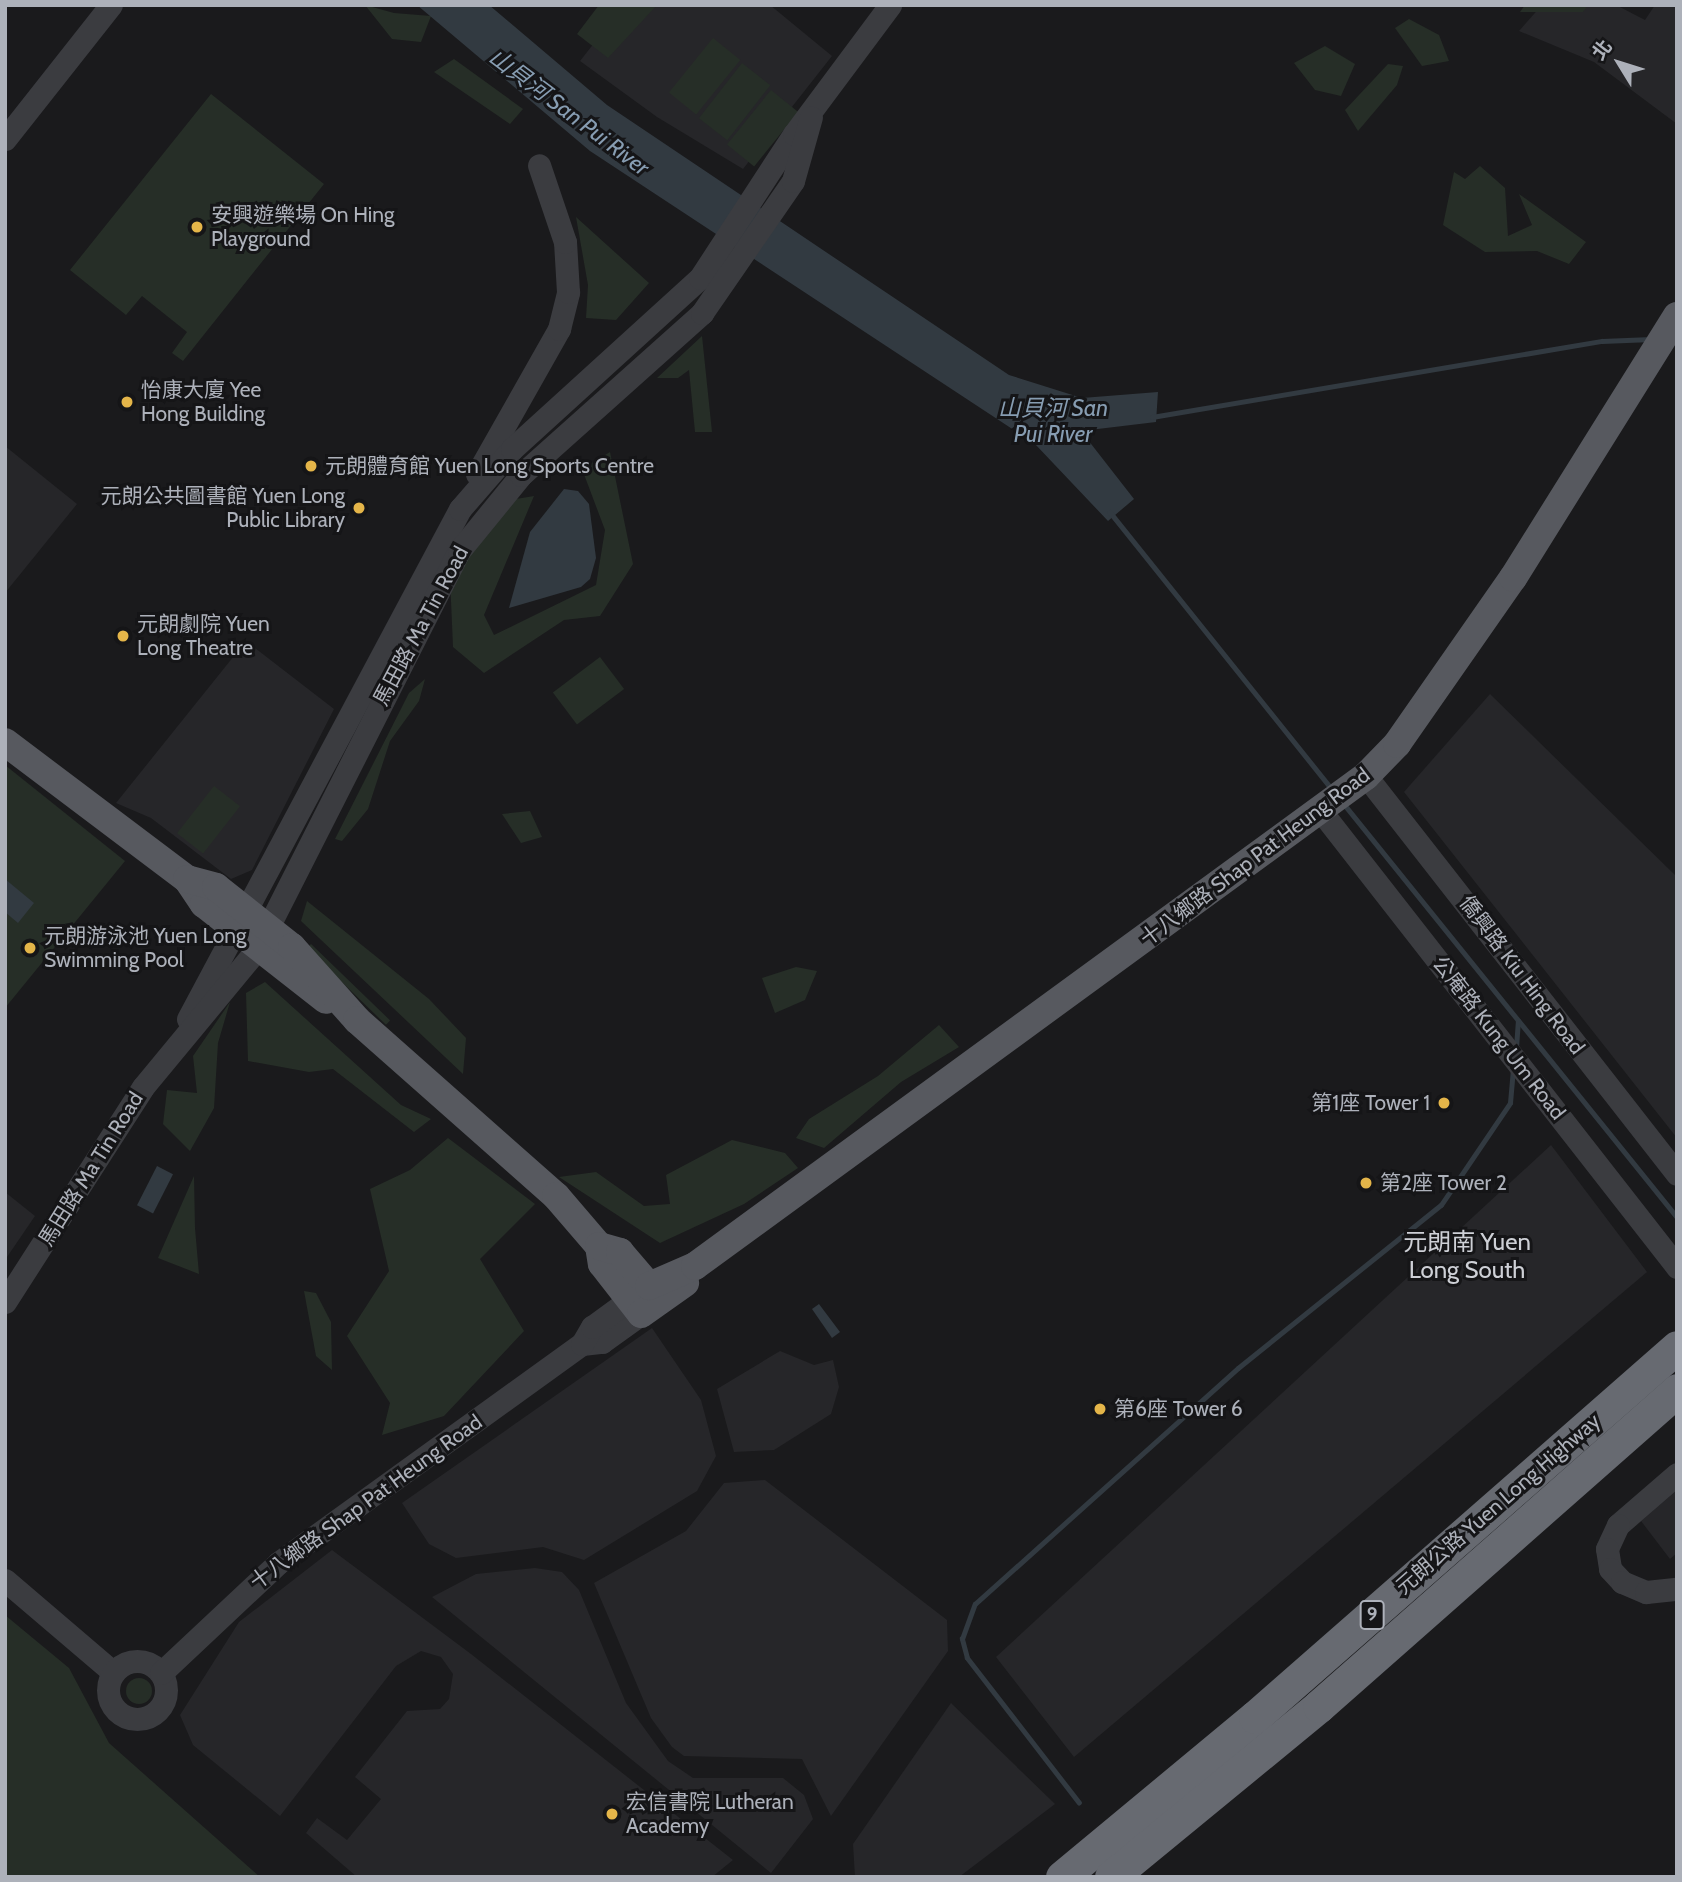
<!DOCTYPE html>
<meta charset="utf-8">
<style>
body{margin:0}
#map{position:relative;width:1682px;height:1882px;overflow:hidden;background:#1a1a1c;font-family:Cabin,"Noto Sans TC",sans-serif}
div>[style]{position:absolute}
[style*='--x']{left:calc(var(--x)*1px);top:calc(var(--y)*1px);width:calc(var(--w)*1px);rotate:calc(var(--a)*1deg)}
.built>*{inset:0;background:#262629}
.green>*{inset:0;background:#262e27;transform-origin:0 0}
.round{border-radius:50%}
.water>*{inset:0;background:#323a41;transform-origin:0 0}
.stream>*{height:4.5px;margin:-2.25px;padding:0 2.25px;transform-origin:2.25px;border-radius:2.25px;background:#323a41}
.minor>*{height:23px;margin:-11.5px;padding:0 11.5px;transform-origin:11.5px;border-radius:11.5px;background:#3b3c40}
.minor>.ring{margin:-11.5px;padding:0;box-sizing:content-box;background:none;border:23px solid #3b3c40;border-radius:50%}
.major>*{height:28px;margin:-14px;padding:0 14px;transform-origin:14px;border-radius:14px;background:#57595f}
.highway>*{height:33px;margin:-16.5px;padding:0 16.5px;transform-origin:16.5px;border-radius:16.5px;background:#676a71}
.dots>*{width:19px;height:19px;translate:-50% -50%;box-sizing:border-box;border:4px solid #151517;border-radius:50%}
span{translate:-50% -50%;white-space:nowrap;text-align:center;line-height:1.15;-webkit-text-stroke:6px #151517;paint-order:stroke}
.shield-label span{padding:2px 5px;background:#151517;border:2px solid;border-radius:5px;-webkit-text-stroke-width:0}
.shield-label{font-size:19px;color:#adb1ba;font-weight:700}
.poi-label{font-size:21px;color:#adb1ba}
.left{translate:0 -50%;text-align:left}
.right{translate:-100% -50%;text-align:right}
.street-label{font-size:21px;color:#adb1ba}
.water-label{font-size:23px;color:#879db2;font-style:italic}
.quarter-label{font-size:24px;color:#ced0d6}
.frame{position:absolute;inset:0;border:7px solid #adb1ba;pointer-events:none}
.north{position:absolute;left:1584px;top:28px;width:70px;height:70px;-webkit-text-stroke:5px #151517;paint-order:stroke;rotate:308deg;font-size:19px;font-weight:700;line-height:28px;text-align:center;color:#adb1ba}
.north::after{content:'';display:block;margin:auto;width:24px;height:32px;background:#adb1ba;clip-path:polygon(50% 0,100% 100%,50% 72%,0 100%)}
</style>
<div id="map">
<div class="built">
<i style="clip-path:polygon(624px 5px,770px 5px,832px 56px,743px 169px,657px 117px,580px 61px)"></i>
<i style="clip-path:polygon(1542px 5px,1616px 5px,1645px 20px,1655px 5px,1677px 7px,1677px 124px,1594px 62px,1519px 31px)"></i>
<i style="clip-path:polygon(5px 446px,77px 504px,5px 593px)"></i>
<i style="clip-path:polygon(246px 641px,334px 709px,252px 870px,231px 879px,151px 818px,116px 803px)"></i>
<i style="clip-path:polygon(1490px 694px,1677px 877px,1677px 1138px,1404px 792px)"></i>
<i style="clip-path:polygon(1551px 1145px,1647px 1272px,1074px 1757px,996px 1657px)"></i>
<i style="clip-path:polygon(5px 1192px,35px 1216px,5px 1260px)"></i>
<i style="clip-path:polygon(652px 1328px,701px 1400px,716px 1456px,697px 1491px,584px 1560px,543px 1547px,456px 1558px,429px 1544px,402px 1503px)"></i>
<i style="clip-path:polygon(780px 1351px,814px 1365px,833px 1360px,839px 1387px,831px 1414px,774px 1450px,734px 1452px,717px 1389px)"></i>
<i style="clip-path:polygon(765px 1480px,947px 1620px,948px 1651px,831px 1816px,802px 1759px,684px 1756px,672px 1747px,651px 1718px,594px 1583px,686px 1531px,724px 1483px)"></i>
<i style="clip-path:polygon(1677px 1490px,1677px 1553px,1670px 1559px,1641px 1521px)"></i>
<i style="clip-path:polygon(332px 1550px,471px 1654px,733px 1860px,712px 1877px,357px 1877px,306px 1833px,317px 1818px,347px 1840px,381px 1799px,355px 1777px,407px 1711px,440px 1709px,449px 1699px,453px 1674px,441px 1657px,421px 1651px,396px 1666px,280px 1816px,193px 1745px,180px 1715px,239px 1622px)"></i>
<i style="clip-path:polygon(535px 1568px,562px 1572px,579px 1590px,626px 1703px,668px 1761px,693px 1778px,783px 1778px,804px 1795px,813px 1819px,771px 1873px,432px 1597px,476px 1574px)"></i>
<i style="clip-path:polygon(951px 1703px,1055px 1804px,959px 1877px,855px 1877px,853px 1844px)"></i>
</div>
<div class="green">
<i style="clip-path:polygon(365px 5px,394px 13px,431px 16px,421px 42px,392px 39px)"></i>
<i style="clip-path:polygon(599px 5px,657px 5px,608px 58px,577px 34px)"></i>
<i style="clip-path:polygon(1525px 5px,1588px 5px,1583px 12px,1520px 12px)"></i>
<i style="clip-path:polygon(1409px 19px,1439px 35px,1449px 61px,1422px 66px,1395px 28px)"></i>
<i style="left:713px;top:38px;width:35px;height:70px;rotate:39deg"></i>
<i style="clip-path:polygon(1325px 46px,1355px 64px,1341px 96px,1315px 90px,1294px 63px)"></i>
<i style="clip-path:polygon(454px 59px,523px 109px,510px 124px,434px 72px)"></i>
<i style="left:742px;top:63px;width:36px;height:70px;rotate:38deg"></i>
<i style="clip-path:polygon(1388px 64px,1403px 66px,1397px 85px,1358px 131px,1345px 110px)"></i>
<i style="left:771px;top:90px;width:35px;height:70px;rotate:39deg"></i>
<i style="clip-path:polygon(211px 94px,324px 184px,183px 361px,172px 353px,187px 332px,142px 296px,126px 315px,70px 270px)"></i>
<i style="clip-path:polygon(1480px 166px,1505px 188px,1508px 236px,1532px 225px,1519px 194px,1586px 242px,1569px 264px,1537px 251px,1485px 252px,1443px 225px,1454px 172px,1465px 179px)"></i>
<i style="clip-path:polygon(576px 217px,649px 283px,616px 320px,586px 318px,588px 285px)"></i>
<i style="clip-path:polygon(702px 336px,712px 432px,695px 432px,689px 370px,678px 378px,657px 378px)"></i>
<i style="clip-path:polygon(610px 452px,633px 564px,600px 616px,564px 620px,484px 673px,453px 647px,450px 578px,510px 500px,534px 496px,484px 615px,494px 635px,596px 585px,605px 530px,582px 469px)"></i>
<i style="left:600px;top:657px;width:40px;height:59px;rotate:53deg"></i>
<i style="clip-path:polygon(425px 679px,419px 701px,390px 741px,368px 809px,342px 841px,335px 839px,409px 693px)"></i>
<i style="clip-path:polygon(5px 765px,125px 861px,5px 1008px)"></i>
<i style="left:214px;top:786px;width:33px;height:60px;rotate:38deg"></i>
<i style="clip-path:polygon(530px 811px,542px 837px,521px 843px,502px 814px)"></i>
<i style="clip-path:polygon(307px 901px,429px 999px,466px 1038px,463px 1074px,301px 921px)"></i>
<i style="left:311px;top:944px;width:110px;height:6px;rotate:44deg"></i>
<i style="clip-path:polygon(796px 967px,817px 971px,805px 1000px,775px 1013px,762px 978px)"></i>
<i style="clip-path:polygon(265px 982px,401px 1105px,431px 1119px,414px 1132px,333px 1069px,309px 1072px,248px 1061px,246px 993px)"></i>
<i style="clip-path:polygon(230px 1002px,218px 1043px,214px 1108px,190px 1151px,163px 1124px,167px 1090px,197px 1093px,193px 1056px)"></i>
<i style="clip-path:polygon(939px 1025px,959px 1047px,901px 1082px,824px 1148px,796px 1138px,809px 1119px,878px 1076px)"></i>
<i style="clip-path:polygon(448px 1138px,535px 1204px,480px 1259px,524px 1331px,444px 1416px,382px 1435px,390px 1403px,347px 1336px,389px 1271px,370px 1189px,410px 1170px)"></i>
<i style="clip-path:polygon(732px 1140px,785px 1153px,798px 1168px,744px 1204px,660px 1243px,559px 1177px,596px 1172px,644px 1206px,670px 1204px,666px 1175px)"></i>
<i style="clip-path:polygon(194px 1176px,195px 1228px,199px 1274px,158px 1258px)"></i>
<i style="clip-path:polygon(304px 1291px,316px 1293px,331px 1322px,332px 1370px,316px 1356px)"></i>
<i style="clip-path:polygon(5px 1615px,69px 1668px,109px 1743px,260px 1877px,5px 1877px)"></i>
<i class="round" style="left:126px;top:1678px;width:26px;height:26px"></i>
</div>
<div class="water">
<i style="clip-path:polygon(417px 5px,489px 5px,607px 105px,1009px 375px,1082px 398px,1158px 392px,1156px 422px,1081px 431px,1134px 499px,1108px 521px,1035px 444px,590px 151px)"></i>
<i style="clip-path:polygon(564px 489px,578px 491px,589px 504px,596px 558px,590px 579px,581px 587px,509px 608px,530px 532px)"></i>
<i style="clip-path:polygon(5px 879px,34px 903px,18px 923px,5px 912px)"></i>
<i style="left:157px;top:1166px;width:18px;height:44px;rotate:27deg"></i>
<i style="clip-path:polygon(819px 1304px,840px 1332px,832px 1338px,812px 1309px)"></i>
</div>
<div class="stream">
<i style="--x:1152;--y:417;--w:456;--a:-9.6"></i>
<i style="--x:1602;--y:341;--w:49;--a:-2.3"></i>
<i style="--x:1110;--y:512;--w:355;--a:51.3"></i>
<i style="--x:1344;--y:804;--w:531;--a:51.12"></i>
<i style="--x:1516;--y:1048;--w:27;--a:-86"></i>
<i style="--x:1079;--y:1803;--w:183;--a:-127.7"></i>
<i style="--x:967;--y:1658;--w:20;--a:-105"></i>
<i style="--x:962;--y:1639;--w:37;--a:-70"></i>
<i style="--x:975;--y:1604;--w:353;--a:-41.9"></i>
<i style="--x:1238;--y:1368;--w:260;--a:-38.8"></i>
<i style="--x:1441;--y:1205;--w:123;--a:-55.9"></i>
<i style="--x:1510;--y:1103;--w:32;--a:-85"></i>
</div>
<div class="minor">
<i style="--x:5;--y:139;--w:171;--a:-51.7"></i>
<i style="--x:477;--y:474;--w:167;--a:-60.5"></i>
<i style="--x:559;--y:329;--w:38;--a:-76"></i>
<i style="--x:568;--y:292;--w:50;--a:-93.4"></i>
<i style="--x:565;--y:242;--w:81;--a:-108.7"></i>
<i style="--x:1366;--y:776;--w:505;--a:52"></i>
<i style="--x:1320;--y:810;--w:580;--a:52"></i>
<i style="--x:188;--y:1019;--w:578;--a:-61.93"></i>
<i style="--x:460;--y:509;--w:79;--a:-49.1"></i>
<i style="--x:512;--y:449;--w:254;--a:-42.3"></i>
<i style="--x:700;--y:278;--w:172;--a:-56.9"></i>
<i style="--x:794;--y:134;--w:161;--a:-53.3"></i>
<i style="--x:5;--y:1302;--w:255;--a:-57.3"></i>
<i style="--x:143;--y:1087;--w:179;--a:-50.4"></i>
<i style="--x:257;--y:949;--w:446;--a:-63.1"></i>
<i style="--x:459;--y:551;--w:98;--a:-50.8"></i>
<i style="--x:521;--y:475;--w:243;--a:-41.8"></i>
<i style="--x:702;--y:313;--w:160;--a:-55.4"></i>
<i style="--x:793;--y:181;--w:66;--a:-74.3"></i>
<i style="--x:582;--y:1344;--w:20;--a:-6"></i>
<i style="--x:602;--y:1342;--w:48;--a:-35.7"></i>
<i style="--x:1677;--y:1474;--w:78;--a:139.2"></i>
<i style="--x:1618;--y:1525;--w:26;--a:115"></i>
<i style="--x:1607;--y:1549;--w:20;--a:81"></i>
<i style="--x:1610;--y:1569;--w:18;--a:47"></i>
<i style="--x:1622;--y:1582;--w:26;--a:23"></i>
<i style="--x:1646;--y:1592;--w:31;--a:-6"></i>
<i style="--x:5;--y:1580;--w:143;--a:40.5"></i>
<i class="ring" style="left:108px;top:1661px;width:35px;height:35px"></i>
<i style="--x:161;--y:1673;--w:161;--a:-43.2"></i>
<i style="--x:278;--y:1563;--w:375;--a:-35.8"></i>
<i style="--x:582;--y:1344;--w:20;--a:-60"></i>
<i style="--x:592;--y:1327;--w:64;--a:-36.2"></i>
</div>
<div class="major">
<i style="--x:5;--y:742;--w:228;--a:37"></i>
<i style="--x:187;--y:879;--w:30;--a:56"></i>
<i style="--x:204;--y:904;--w:155;--a:38.2"></i>
<i style="--x:187;--y:879;--w:30;--a:15"></i>
<i style="--x:216;--y:887;--w:97;--a:38.3"></i>
<i style="--x:292;--y:947;--w:98;--a:48.3"></i>
<i style="--x:357;--y:1020;--w:266;--a:41.5"></i>
<i style="--x:556;--y:1196;--w:66;--a:49.3"></i>
<i style="--x:599;--y:1246;--w:18;--a:81"></i>
<i style="--x:602;--y:1264;--w:63;--a:52"></i>
<i style="--x:641;--y:1314;--w:54;--a:-35.2"></i>
<i style="--x:599;--y:1246;--w:22;--a:16"></i>
<i style="--x:620;--y:1252;--w:45;--a:49.5"></i>
<i style="--x:649;--y:1286;--w:50;--a:-23.5"></i>
<i style="--x:695;--y:1266;--w:831;--a:-36.14"></i>
<i style="--x:1366;--y:776;--w:45;--a:-45.9"></i>
<i style="--x:1397;--y:744;--w:203;--a:-55.1"></i>
<i style="--x:1513;--y:578;--w:309;--a:-58"></i>
</div>
<div class="highway">
<i style="--x:1062;--y:1877;--w:251;--a:-39.7"></i>
<i style="--x:1255;--y:1717;--w:561;--a:-41.24"></i>
<i style="--x:1111;--y:1877;--w:269;--a:-39.4"></i>
<i style="--x:1319;--y:1706;--w:478;--a:-41.4"></i>
</div>
<div class="dots">
<i style="left:197px;top:227px;background:#e4b549"></i>
<i style="left:127px;top:402px;background:#e4b549"></i>
<i style="left:311px;top:466px;background:#e4b549"></i>
<i style="left:359px;top:508px;background:#e4b549"></i>
<i style="left:123px;top:636px;background:#e4b549"></i>
<i style="left:30px;top:948px;background:#e4b549"></i>
<i style="left:1444px;top:1103px;background:#e4b549"></i>
<i style="left:1366px;top:1183px;background:#e4b549"></i>
<i style="left:1100px;top:1409px;background:#e4b549"></i>
<i style="left:612px;top:1814px;background:#e4b549"></i>
</div>
<div class="shield-label">
<span style="left:1372px;top:1615px">9</span>
</div>
<div class="poi-label">
<span class="left" style="left:211px;top:227px">安興遊樂場 On Hing<br>Playground</span>
<span class="left" style="left:141px;top:402px">怡康大廈 Yee<br>Hong Building</span>
<span class="left" style="left:325px;top:466px">元朗體育館 Yuen Long Sports Centre</span>
<span class="right" style="left:345px;top:508px">元朗公共圖書館 Yuen Long<br>Public Library</span>
<span class="left" style="left:137px;top:636px">元朗劇院 Yuen<br>Long Theatre</span>
<span class="left" style="left:44px;top:948px">元朗游泳池 Yuen Long<br>Swimming Pool</span>
<span class="right" style="left:1430px;top:1103px">第1座 Tower 1</span>
<span class="left" style="left:1380px;top:1183px">第2座 Tower 2</span>
<span class="left" style="left:1114px;top:1409px">第6座 Tower 6</span>
<span class="left" style="left:626px;top:1814px">宏信書院 Lutheran<br>Academy</span>
</div>
<div class="street-label">
<span style="left:421px;top:626px;rotate:-62deg">馬田路 Ma Tin Road</span>
<span style="left:1255px;top:857px;rotate:-37deg">十八鄉路 Shap Pat Heung Road</span>
<span style="left:1522px;top:975px;rotate:53deg">僑興路 Kiu Hing Road</span>
<span style="left:1499px;top:1038px;rotate:52deg">公庵路 Kung Um Road</span>
<span style="left:91px;top:1169px;rotate:-58deg">馬田路 Ma Tin Road</span>
<span style="left:366px;top:1502px;rotate:-36deg">十八鄉路 Shap Pat Heung Road</span>
<span style="left:1498px;top:1504px;rotate:-41deg">元朗公路 Yuen Long Highway</span>
</div>
<div class="water-label">
<span style="left:569px;top:112px;rotate:37deg">山貝河 San Pui River</span>
<span style="left:1053px;top:421px">山貝河 San<br>Pui River</span>
</div>
<div class="quarter-label">
<span style="left:1467px;top:1256px">元朗南 Yuen<br>Long South</span>
</div>
<div class="frame"></div>
<div class="north">北</div>
</div>
